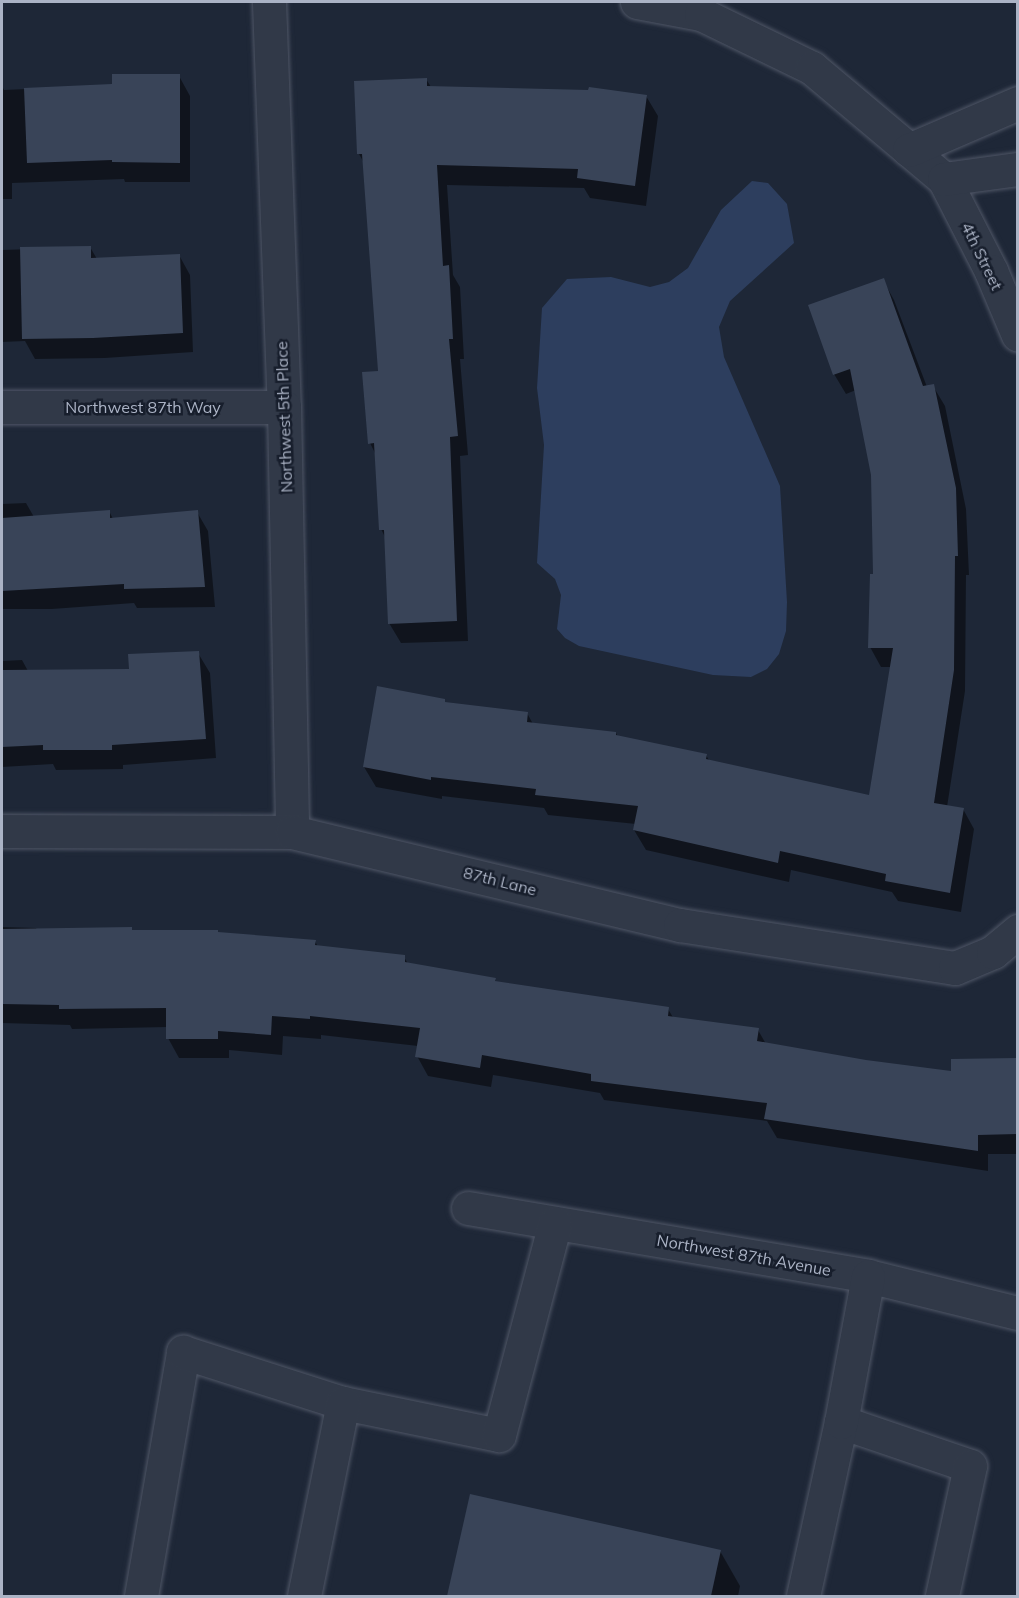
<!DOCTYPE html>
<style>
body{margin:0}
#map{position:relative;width:1019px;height:1598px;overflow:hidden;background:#1e2737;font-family:Mulish,sans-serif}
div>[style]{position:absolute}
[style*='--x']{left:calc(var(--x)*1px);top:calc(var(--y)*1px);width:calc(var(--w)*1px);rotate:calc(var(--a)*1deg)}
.water>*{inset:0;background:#2d3e5e}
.shadow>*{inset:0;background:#0007}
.building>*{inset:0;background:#394458}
.roads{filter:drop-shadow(0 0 2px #4f5666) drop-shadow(0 0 2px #4f5666)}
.minor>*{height:33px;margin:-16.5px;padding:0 16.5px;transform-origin:16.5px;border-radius:16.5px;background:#313948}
span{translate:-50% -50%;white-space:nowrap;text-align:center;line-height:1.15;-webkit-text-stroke:5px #171e2c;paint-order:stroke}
.street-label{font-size:16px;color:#abb3c5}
.frame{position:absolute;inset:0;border:3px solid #abb3c5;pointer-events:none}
</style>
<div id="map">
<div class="water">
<i style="clip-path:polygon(752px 181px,768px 183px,787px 204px,794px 243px,730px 301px,719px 327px,724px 357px,780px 486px,787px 602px,786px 631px,779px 654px,767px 669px,751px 677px,713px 675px,579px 646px,565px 638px,557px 629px,561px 595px,555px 579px,537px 563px,544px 445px,537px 388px,542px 308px,567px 279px,611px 277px,650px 287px,669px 282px,688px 268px,721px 210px)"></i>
</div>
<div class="shadow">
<i style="clip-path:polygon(179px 76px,190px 96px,190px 182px,125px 182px,124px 179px,12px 183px,12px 199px,2px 199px,2px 86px,4px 90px,114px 85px)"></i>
<i style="clip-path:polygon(426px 79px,431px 87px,646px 96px,658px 116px,646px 206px,590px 198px,584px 188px,447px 185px,453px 275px,460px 287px,464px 359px,460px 359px,468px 455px,460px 456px,468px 641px,401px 643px,389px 623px,385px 537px,381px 529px,376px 455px,370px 443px,380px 372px,364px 163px,359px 154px)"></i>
<i style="clip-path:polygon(90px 247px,97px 259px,179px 255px,190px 275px,193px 352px,105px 358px,35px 359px,25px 341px,2px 342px,2px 250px)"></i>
<i style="clip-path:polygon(883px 280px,894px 300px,927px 387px,933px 386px,945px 406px,966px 509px,969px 575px,966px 575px,965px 691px,947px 807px,963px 809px,974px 829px,961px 912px,898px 901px,892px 892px,791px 870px,789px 882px,646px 850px,634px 830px,636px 824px,548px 815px,544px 808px,442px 796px,442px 799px,376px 787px,364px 767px,444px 700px,446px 704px,527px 713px,533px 724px,616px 733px,618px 737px,706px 755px,710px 762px,870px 797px,891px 667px,881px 667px,870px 647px,875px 576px,872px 475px,856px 390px,846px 394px,834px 374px)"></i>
<i style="clip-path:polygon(26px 503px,34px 517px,109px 511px,113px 519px,197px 512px,208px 531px,215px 607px,137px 608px,134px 603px,52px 609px,2px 609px,2px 504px)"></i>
<i style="clip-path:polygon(198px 653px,210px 673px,216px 758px,123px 765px,123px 769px,56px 770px,53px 764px,2px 767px,2px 661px,22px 660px,28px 671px,131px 670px)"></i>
<i style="clip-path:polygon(2px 927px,36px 928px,37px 930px,219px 934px,315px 941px,318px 947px,404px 957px,408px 964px,495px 980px,496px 983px,668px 1009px,674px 1019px,758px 1030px,766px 1044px,866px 1062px,952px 1072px,952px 1060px,1018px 1060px,1018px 1154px,988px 1154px,988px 1171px,777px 1138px,767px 1121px,604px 1100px,600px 1093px,493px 1075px,491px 1087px,428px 1076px,417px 1056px,418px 1046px,321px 1035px,321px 1039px,283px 1036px,282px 1055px,229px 1050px,229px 1058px,179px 1058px,168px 1038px,168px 1027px,72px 1029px,70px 1025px,2px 1023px)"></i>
<i style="clip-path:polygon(471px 1496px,720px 1551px,740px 1586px,738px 1596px,449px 1596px)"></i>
</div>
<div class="building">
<i style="clip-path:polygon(112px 74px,180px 74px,180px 163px,112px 162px,112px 160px,27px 163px,24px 88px,112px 84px)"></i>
<i style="clip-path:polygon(427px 78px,427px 86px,588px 90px,589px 87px,647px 95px,635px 186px,577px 178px,578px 169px,437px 165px,443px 266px,449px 265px,453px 339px,449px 339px,458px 436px,450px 437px,457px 621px,388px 624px,384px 530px,379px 530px,374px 443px,368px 444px,362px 372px,378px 371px,362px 154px,357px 154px,354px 81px)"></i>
<i style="clip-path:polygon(91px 246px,91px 258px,180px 254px,183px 333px,93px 338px,22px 339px,20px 247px)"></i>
<i style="clip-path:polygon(884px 278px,923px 386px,934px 384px,956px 488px,958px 556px,955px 556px,954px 670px,934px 803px,964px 808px,950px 893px,885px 881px,886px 874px,780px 851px,778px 863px,633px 830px,638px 806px,535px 795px,536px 789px,431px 777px,431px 780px,363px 767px,377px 686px,445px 699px,445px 702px,528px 712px,527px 722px,616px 732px,616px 735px,707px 754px,706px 759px,869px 795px,893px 648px,868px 648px,870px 574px,873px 574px,871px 475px,850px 369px,833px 375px,808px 305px)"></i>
<i style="clip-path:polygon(110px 510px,110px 518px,198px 510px,205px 587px,124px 589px,124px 584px,2px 591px,2px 518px)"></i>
<i style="clip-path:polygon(199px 651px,206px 739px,112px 745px,112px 750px,43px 750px,43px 745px,2px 747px,2px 670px,129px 669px,128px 654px)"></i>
<i style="clip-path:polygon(132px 927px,132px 930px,218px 930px,218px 932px,316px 940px,315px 945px,405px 955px,405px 962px,496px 978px,495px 981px,669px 1007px,668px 1016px,759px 1028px,757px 1041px,866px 1060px,951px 1071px,951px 1059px,1017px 1058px,1017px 1134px,978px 1135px,978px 1151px,764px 1119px,767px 1103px,591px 1081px,591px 1074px,482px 1055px,480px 1068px,415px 1057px,420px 1028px,310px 1016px,310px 1019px,272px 1016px,271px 1035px,218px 1031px,218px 1039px,166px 1039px,166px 1008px,59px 1009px,59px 1005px,2px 1004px,2px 929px)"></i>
<i style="clip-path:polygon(470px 1494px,721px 1550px,711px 1596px,447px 1596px)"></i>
</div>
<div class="roads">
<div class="minor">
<i style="--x:269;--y:2;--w:405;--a:87.9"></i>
<i style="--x:284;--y:407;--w:425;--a:88.9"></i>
<i style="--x:637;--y:2;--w:65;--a:10.6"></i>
<i style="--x:701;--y:14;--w:123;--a:25.9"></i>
<i style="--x:812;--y:68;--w:172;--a:40.1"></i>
<i style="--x:944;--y:179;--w:103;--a:62.9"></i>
<i style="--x:991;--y:271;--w:69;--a:67.1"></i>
<i style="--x:909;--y:150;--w:119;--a:-23.3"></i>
<i style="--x:944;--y:179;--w:75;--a:-7.7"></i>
<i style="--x:2;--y:407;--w:282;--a:0"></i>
<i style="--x:2;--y:831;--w:290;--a:0.2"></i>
<i style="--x:292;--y:832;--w:399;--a:13.5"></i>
<i style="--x:680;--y:925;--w:278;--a:8.9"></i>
<i style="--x:955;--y:968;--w:41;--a:-22.8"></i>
<i style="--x:993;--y:952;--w:33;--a:-40"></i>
<i style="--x:468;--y:1208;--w:406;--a:9.6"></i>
<i style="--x:868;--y:1276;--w:154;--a:13.9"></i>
<i style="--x:841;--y:1422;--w:136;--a:18.8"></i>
<i style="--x:970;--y:1466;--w:133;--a:102.2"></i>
<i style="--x:141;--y:1596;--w:248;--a:-80.2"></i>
<i style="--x:183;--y:1352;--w:168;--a:17.7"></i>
<i style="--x:343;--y:1403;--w:159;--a:11.6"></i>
<i style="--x:499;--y:1435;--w:219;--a:-75.2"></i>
<i style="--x:304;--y:1596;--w:197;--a:-78.6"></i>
<i style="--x:803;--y:1596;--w:178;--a:-77.7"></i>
<i style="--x:841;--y:1422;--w:148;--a:-79.5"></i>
</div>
</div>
<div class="street-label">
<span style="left:982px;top:256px;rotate:64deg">4th Street</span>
<span style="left:143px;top:407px">Northwest 87th Way</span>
<span style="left:284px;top:417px;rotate:-92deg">Northwest 5th Place</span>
<span style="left:500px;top:881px;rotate:14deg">87th Lane</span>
<span style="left:744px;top:1255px;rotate:10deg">Northwest 87th Avenue</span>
</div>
<div class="frame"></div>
</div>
